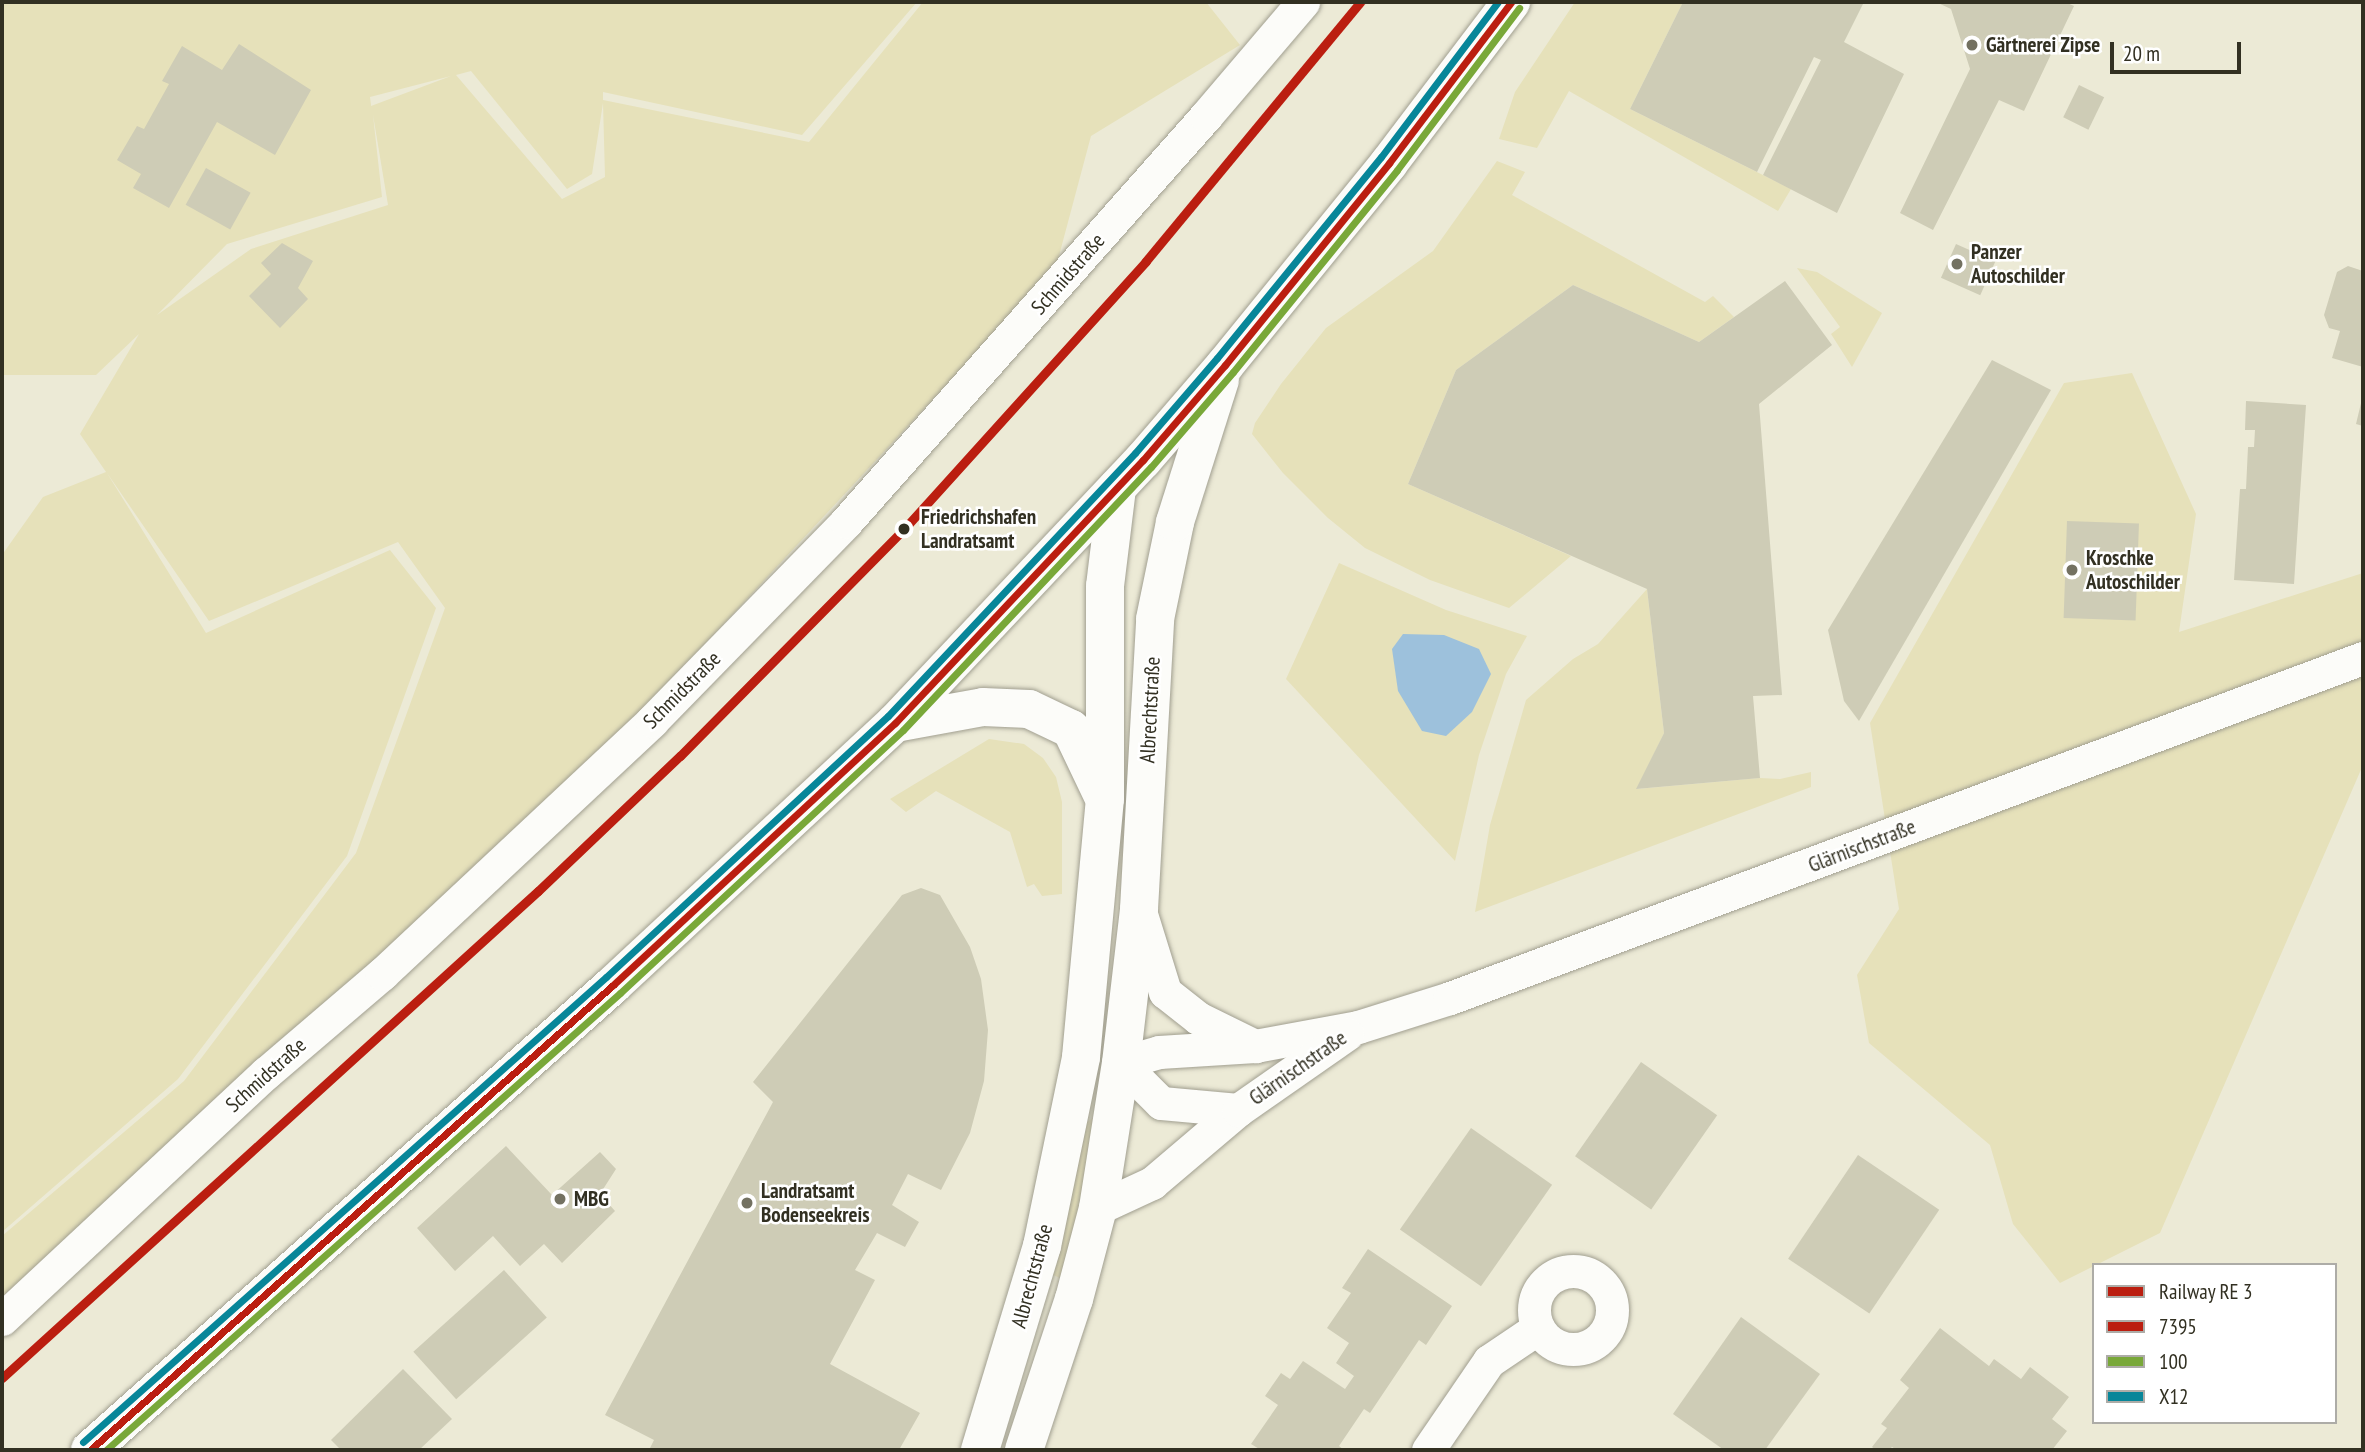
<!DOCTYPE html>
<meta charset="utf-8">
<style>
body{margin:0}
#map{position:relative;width:2365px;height:1452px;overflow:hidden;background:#ecead6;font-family:"PT Sans Narrow",sans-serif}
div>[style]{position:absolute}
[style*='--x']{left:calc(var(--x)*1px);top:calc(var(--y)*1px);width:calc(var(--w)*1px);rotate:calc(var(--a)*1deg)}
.green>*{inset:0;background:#e6e1ba}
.water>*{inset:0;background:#9dc1dc}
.building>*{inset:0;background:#ceccb6;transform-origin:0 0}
.roads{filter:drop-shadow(0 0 2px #a19f90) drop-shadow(0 0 2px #a19f90)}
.minor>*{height:33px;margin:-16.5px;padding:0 16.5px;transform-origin:16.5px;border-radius:16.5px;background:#fcfcf9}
.minor>.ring{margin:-16.5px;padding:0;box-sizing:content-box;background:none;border:33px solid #fcfcf9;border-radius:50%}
.secondary>*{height:38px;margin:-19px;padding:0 19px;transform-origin:19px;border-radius:19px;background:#fcfcf9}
.bus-1>*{height:7px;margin:-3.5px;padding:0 3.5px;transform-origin:3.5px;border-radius:3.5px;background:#bb1e10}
.bus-2>*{height:7px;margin:-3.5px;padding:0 3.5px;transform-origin:3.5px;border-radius:3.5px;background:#79a839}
.bus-3>*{height:7px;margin:-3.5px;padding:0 3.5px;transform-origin:3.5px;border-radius:3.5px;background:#078699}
.rail-1>*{height:9px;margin:-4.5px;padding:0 4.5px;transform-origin:4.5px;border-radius:4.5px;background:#bb1e10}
.dots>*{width:19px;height:19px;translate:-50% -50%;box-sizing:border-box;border:4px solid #fff;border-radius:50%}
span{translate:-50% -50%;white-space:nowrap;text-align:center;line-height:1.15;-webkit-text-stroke:5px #fff;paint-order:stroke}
.poi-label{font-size:21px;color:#323022;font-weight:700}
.left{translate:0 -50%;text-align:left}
.street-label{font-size:21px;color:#323022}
.stop-label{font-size:21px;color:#323022;font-weight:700}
.frame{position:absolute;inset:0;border:4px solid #323022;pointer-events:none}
.legend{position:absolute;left:2092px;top:1263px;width:245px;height:161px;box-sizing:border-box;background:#fff;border:2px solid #adaca7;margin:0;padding:9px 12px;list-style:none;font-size:21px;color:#323022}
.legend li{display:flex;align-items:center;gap:14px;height:35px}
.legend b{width:35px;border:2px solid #adaca7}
.scale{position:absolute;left:2110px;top:42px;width:131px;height:32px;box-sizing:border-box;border:4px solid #323022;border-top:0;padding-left:9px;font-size:21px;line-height:24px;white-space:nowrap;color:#323022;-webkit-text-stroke:5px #fff;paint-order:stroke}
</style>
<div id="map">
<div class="green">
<i style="clip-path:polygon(evenodd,2px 2px,917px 2px,802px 135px,603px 92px,603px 100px,809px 142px,923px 2px,1206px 2px,1240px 45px,1091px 136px,1056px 267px,395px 977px,2px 1326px,2px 1236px,184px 1081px,356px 853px,445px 608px,398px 542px,209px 621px,107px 473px,206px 633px,390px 550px,436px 608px,347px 856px,178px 1079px,2px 1232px,2px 555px,43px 497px,106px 472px,80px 434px,139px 334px,96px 375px,2px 375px,2px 2px,471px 71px,567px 189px,592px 174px,603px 103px,605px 177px,562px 199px,456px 75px,471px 71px,2px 2px,451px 76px,371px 106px,371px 105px,370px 97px,451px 76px,2px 2px,373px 115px,388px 205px,251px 249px,157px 315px,227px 244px,382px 197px,373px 115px)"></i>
<i style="clip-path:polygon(1575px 2px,1683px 2px,1630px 109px,1791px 189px,1778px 211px,1569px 91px,1537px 148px,1499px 139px,1515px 92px)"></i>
<i style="clip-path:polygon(1497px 161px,1525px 172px,1512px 195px,1705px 302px,1713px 296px,1734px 317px,1699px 342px,1573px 285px,1456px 370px,1408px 484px,1571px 556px,1509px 608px,1430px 580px,1365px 548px,1328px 518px,1283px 473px,1252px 434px,1255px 423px,1281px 384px,1326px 328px,1433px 251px)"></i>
<i style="clip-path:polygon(1797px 268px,1817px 272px,1882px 313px,1852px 367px,1831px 334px,1840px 327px)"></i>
<i style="clip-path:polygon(2132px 373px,2196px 514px,2179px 632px,2363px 573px,2363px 765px,2160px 1233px,2060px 1283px,2013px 1224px,1990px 1145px,1869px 1043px,1857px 975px,1899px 909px,1870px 723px,2064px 383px)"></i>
<i style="clip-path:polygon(1339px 563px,1446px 610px,1527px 636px,1506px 674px,1479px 755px,1455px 861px,1286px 679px)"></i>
<i style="clip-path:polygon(1647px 589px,1664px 733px,1637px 789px,1760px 778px,1780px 779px,1811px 772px,1811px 787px,1475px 912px,1490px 825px,1526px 700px,1573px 659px,1598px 644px)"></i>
<i style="clip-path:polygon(989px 739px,1024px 744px,1043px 758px,1056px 777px,1062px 802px,1062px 894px,1042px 896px,1034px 884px,1027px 887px,1010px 832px,936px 791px,906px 812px,890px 799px)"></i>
<i style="clip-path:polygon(1093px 1118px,1084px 1187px,1062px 1279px,1049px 1273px,1084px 1124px)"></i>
</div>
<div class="water">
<i style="clip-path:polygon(1403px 634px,1444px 635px,1479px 649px,1491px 674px,1472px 712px,1446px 736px,1422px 731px,1398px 691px,1392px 649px)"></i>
</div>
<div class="building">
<i style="clip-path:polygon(1683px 2px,1864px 2px,1844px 42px,1904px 74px,1837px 213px,1763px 175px,1821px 60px,1814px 57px,1757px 172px,1630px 109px)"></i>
<i style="clip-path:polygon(1936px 2px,2065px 2px,2074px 6px,2024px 111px,1999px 100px,1933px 230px,1900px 213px,1970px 69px,1951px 9px)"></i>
<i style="clip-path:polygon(239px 44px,311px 90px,275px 155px,217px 122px,169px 208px,133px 188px,141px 174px,117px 160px,137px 126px,144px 129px,169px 84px,162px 81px,182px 46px,222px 70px)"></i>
<i style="left:2079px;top:85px;width:28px;height:36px;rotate:26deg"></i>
<i style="left:206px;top:168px;width:51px;height:42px;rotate:29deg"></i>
<i style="clip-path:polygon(282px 243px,313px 261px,298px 288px,308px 299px,280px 328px,249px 296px,271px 274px,261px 263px)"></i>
<i style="left:1956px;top:244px;width:43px;height:37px;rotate:24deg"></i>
<i style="clip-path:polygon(2348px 266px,2363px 271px,2363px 367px,2332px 358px,2340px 331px,2329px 328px,2324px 315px,2337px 272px)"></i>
<i style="clip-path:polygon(1785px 281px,1832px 345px,1759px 404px,1782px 695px,1753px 696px,1760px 778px,1636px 789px,1664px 733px,1647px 589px,1408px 484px,1456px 370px,1573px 285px,1699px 342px)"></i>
<i style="clip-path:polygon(1992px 360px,2051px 390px,1859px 721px,1844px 701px,1828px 630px)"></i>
<i style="clip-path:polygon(2362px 399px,2363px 399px,2363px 426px,2356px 424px)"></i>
<i style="clip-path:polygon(2246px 401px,2306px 405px,2294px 584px,2234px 580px,2240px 489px,2246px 489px,2248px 447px,2254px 447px,2255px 430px,2245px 430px)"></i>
<i style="left:2067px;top:521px;width:72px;height:97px;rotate:2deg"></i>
<i style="clip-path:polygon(921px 888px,940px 895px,970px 947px,981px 979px,988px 1030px,984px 1081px,970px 1133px,941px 1190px,908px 1174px,892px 1205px,919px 1222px,905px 1247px,877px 1233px,855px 1270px,875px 1280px,830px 1364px,920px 1413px,899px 1450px,649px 1450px,654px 1440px,605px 1415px,773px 1102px,753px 1082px,902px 895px)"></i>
<i style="left:1641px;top:1062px;width:93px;height:115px;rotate:35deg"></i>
<i style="left:1471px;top:1128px;width:99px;height:124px;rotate:35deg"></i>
<i style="clip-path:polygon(506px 1146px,552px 1195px,600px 1152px,616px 1169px,600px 1194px,615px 1211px,562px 1263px,544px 1244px,520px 1266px,493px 1236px,455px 1271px,417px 1228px)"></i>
<i style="left:1858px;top:1155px;width:98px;height:125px;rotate:34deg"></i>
<i style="clip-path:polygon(1368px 1249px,1452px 1306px,1426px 1345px,1419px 1340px,1370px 1413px,1364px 1409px,1339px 1446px,1344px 1450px,1261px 1450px,1251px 1444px,1278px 1405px,1265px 1396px,1281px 1373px,1290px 1379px,1303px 1361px,1345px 1389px,1354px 1376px,1336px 1363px,1349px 1343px,1327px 1328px,1351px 1293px,1342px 1288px)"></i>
<i style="left:504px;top:1270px;width:64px;height:122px;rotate:48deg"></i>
<i style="clip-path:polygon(1741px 1317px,1820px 1374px,1765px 1450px,1724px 1450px,1673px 1414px)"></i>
<i style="clip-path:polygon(1940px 1328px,1989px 1366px,1994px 1359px,2021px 1379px,2030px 1367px,2069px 1397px,2052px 1419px,2067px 1431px,2052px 1450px,1897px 1450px,1892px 1447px,1889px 1450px,1876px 1450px,1872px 1447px,1887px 1428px,1881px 1424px,1909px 1388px,1900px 1380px)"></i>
<i style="clip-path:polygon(403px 1369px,452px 1419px,419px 1450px,341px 1450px,331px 1440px)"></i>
</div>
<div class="roads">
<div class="minor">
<i style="--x:1140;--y:911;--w:85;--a:72.8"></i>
<i style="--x:1165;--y:992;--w:42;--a:38.2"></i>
<i style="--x:1198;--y:1018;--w:64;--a:26.2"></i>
<i style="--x:1238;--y:1110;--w:77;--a:-174.8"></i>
<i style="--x:1161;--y:1103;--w:57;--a:-135"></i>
<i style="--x:1121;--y:1063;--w:40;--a:-16"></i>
<i style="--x:1159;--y:1052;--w:96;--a:-3.6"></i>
<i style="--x:1255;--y:1046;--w:105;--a:-10.5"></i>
<i style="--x:1358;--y:1027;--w:96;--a:-17.5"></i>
<i style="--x:1450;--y:998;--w:974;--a:-20.43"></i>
<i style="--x:1098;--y:1208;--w:60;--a:-24.8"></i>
<i style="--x:1152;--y:1183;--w:113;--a:-40.3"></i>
<i style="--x:1238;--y:1110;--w:133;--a:-34.9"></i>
<i class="ring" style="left:1534px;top:1271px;width:45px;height:45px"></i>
<i style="--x:2;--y:1319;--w:361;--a:-43"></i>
<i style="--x:266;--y:1073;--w:153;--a:-40.5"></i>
<i style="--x:382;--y:974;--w:370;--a:-43.1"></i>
<i style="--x:652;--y:721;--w:278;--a:-45.7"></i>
<i style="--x:846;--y:522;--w:543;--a:-48.44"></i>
<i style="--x:1206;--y:116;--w:150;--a:-49.6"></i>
<i style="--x:1428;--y:1450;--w:108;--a:-55.6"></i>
<i style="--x:1489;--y:1361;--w:59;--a:-34"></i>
</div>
<div class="secondary">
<i style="--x:895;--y:723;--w:89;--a:-10.3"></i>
<i style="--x:983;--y:707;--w:46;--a:2.5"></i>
<i style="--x:1029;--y:709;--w:47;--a:25.5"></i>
<i style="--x:1071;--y:729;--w:72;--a:64.5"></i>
<i style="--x:90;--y:1450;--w:700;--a:-41.64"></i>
<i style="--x:613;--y:985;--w:385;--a:-42.9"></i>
<i style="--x:895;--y:723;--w:361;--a:-46.7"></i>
<i style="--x:1143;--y:460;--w:125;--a:-49.2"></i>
<i style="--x:1225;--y:365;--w:260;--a:-50.9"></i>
<i style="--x:1389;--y:163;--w:202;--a:-52.8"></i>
<i style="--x:980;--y:1450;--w:213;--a:-73.1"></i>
<i style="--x:1042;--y:1246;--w:193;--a:-78.3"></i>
<i style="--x:1081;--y:1057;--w:259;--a:-84.7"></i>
<i style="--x:1105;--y:799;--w:213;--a:-90"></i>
<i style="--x:1105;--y:586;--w:99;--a:-83"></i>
<i style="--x:1024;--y:1450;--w:159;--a:-71.7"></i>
<i style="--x:1074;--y:1299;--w:94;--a:-75.2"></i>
<i style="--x:1098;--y:1208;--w:147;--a:-81"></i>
<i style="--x:1121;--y:1063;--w:155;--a:-83.3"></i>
<i style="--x:1139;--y:909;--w:290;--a:-86.8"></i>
<i style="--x:1155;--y:619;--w:99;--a:-78.3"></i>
<i style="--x:1175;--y:522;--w:149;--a:-72.4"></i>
</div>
</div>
<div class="bus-1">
<i style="--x:90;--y:1450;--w:700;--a:-41.64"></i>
<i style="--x:613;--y:985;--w:385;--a:-42.9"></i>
<i style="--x:895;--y:723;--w:361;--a:-46.7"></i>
<i style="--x:1143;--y:460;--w:125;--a:-49.2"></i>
<i style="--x:1225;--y:365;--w:260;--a:-50.9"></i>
<i style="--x:1389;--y:163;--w:202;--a:-52.8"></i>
</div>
<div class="bus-2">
<i style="--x:106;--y:1450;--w:688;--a:-41.64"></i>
<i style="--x:620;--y:993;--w:386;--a:-42.9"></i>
<i style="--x:903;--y:730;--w:361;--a:-46.7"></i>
<i style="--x:1151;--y:467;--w:125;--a:-49.2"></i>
<i style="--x:1233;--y:372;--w:260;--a:-50.9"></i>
<i style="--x:1397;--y:170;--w:203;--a:-53"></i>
</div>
<div class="bus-3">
<i style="--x:83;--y:1442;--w:700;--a:-41.64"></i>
<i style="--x:606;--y:977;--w:384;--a:-42.8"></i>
<i style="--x:888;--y:716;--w:361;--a:-46.8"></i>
<i style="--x:1135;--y:453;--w:125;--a:-49.2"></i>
<i style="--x:1217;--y:358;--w:259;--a:-50.8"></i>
<i style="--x:1381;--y:157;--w:194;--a:-53"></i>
</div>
<div class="rail-1">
<i style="--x:2;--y:1378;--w:724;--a:-42.26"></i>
<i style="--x:538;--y:891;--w:196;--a:-43.6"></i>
<i style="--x:680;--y:756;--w:319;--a:-45.4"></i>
<i style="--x:904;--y:529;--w:361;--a:-47.9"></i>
<i style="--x:1146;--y:261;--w:336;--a:-50.4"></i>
</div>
<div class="dots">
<i style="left:1972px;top:45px;background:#737161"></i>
<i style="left:1957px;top:264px;background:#737161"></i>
<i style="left:904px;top:529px;background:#323022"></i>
<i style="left:2072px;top:570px;background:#737161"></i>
<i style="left:560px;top:1199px;background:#737161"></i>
<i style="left:747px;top:1203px;background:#737161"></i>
</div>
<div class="poi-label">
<span class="left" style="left:1986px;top:45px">Gärtnerei Zipse</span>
<span class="left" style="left:1971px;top:264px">Panzer<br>Autoschilder</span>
<span class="left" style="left:2086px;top:570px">Kroschke<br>Autoschilder</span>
<span class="left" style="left:761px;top:1203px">Landratsamt<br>Bodenseekreis</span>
<span class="left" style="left:574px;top:1199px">MBG</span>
</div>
<div class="street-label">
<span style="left:1068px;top:274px;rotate:-49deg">Schmidstraße</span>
<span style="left:682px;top:690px;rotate:-45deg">Schmidstraße</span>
<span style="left:1150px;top:710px;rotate:-87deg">Albrechtstraße</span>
<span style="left:1862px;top:846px;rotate:-21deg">Glärnischstraße</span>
<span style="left:1298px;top:1068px;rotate:-35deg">Glärnischstraße</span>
<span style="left:266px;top:1075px;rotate:-42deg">Schmidstraße</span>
<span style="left:1032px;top:1276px;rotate:-75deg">Albrechtstraße</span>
</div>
<div class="stop-label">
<span class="left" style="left:921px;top:529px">Friedrichshafen<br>Landratsamt</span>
</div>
<div class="frame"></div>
<ul class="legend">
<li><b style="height:9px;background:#bb1e10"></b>Railway RE 3</li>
<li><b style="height:9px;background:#bb1e10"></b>7395</li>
<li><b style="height:9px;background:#79a839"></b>100</li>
<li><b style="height:9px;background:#078699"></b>X12</li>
</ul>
<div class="scale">20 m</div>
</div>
